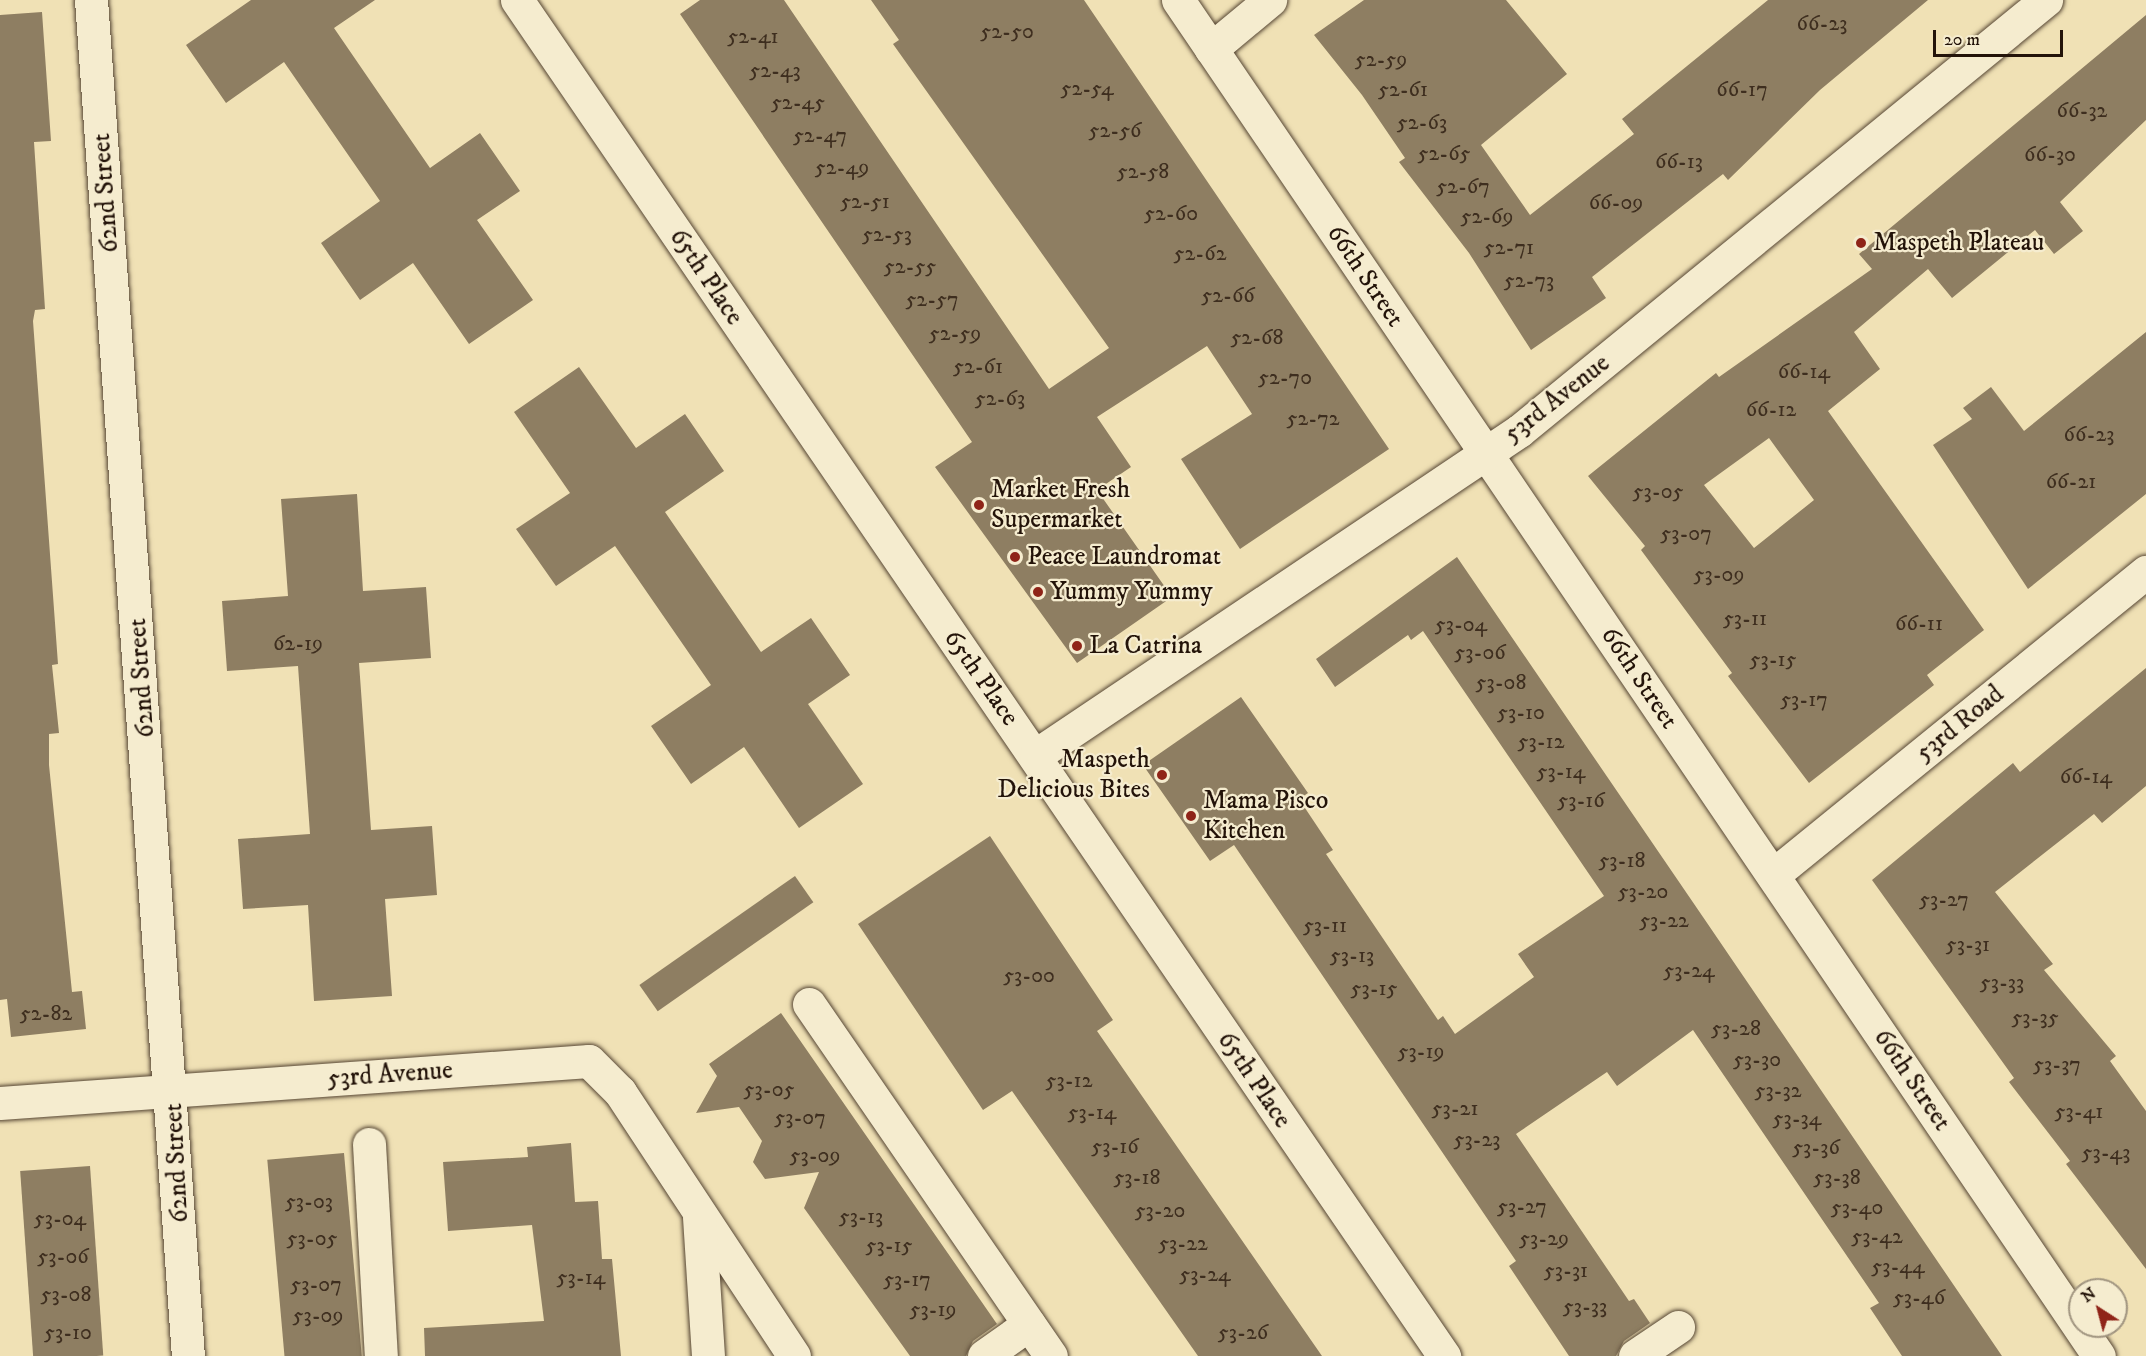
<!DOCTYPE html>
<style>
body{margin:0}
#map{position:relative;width:2146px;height:1356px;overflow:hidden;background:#f0e1b5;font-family:"IM FELL DW Pica",serif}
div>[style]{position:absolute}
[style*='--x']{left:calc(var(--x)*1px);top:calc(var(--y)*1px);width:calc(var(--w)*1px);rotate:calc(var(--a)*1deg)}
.building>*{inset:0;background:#8e7e62;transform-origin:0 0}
.roads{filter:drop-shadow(0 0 2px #564634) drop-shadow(0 0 2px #564634)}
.minor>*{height:33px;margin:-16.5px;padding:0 16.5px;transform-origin:16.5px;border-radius:16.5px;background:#f5eccf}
.dots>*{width:16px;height:16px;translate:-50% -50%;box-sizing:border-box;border:3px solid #f5eccf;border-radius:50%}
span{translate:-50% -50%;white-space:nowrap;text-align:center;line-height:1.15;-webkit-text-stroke:4.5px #f5eccf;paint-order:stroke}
.number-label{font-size:22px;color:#3e2e1f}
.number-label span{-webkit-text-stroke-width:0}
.street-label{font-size:26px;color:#231309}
.poi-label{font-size:26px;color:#231309}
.left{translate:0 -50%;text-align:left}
.right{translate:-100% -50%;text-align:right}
.north{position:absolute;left:2068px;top:1278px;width:60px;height:60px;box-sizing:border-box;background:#f5eccf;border:2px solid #a19580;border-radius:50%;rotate:324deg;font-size:16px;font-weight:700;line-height:24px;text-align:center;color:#231309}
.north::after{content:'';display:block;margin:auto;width:21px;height:27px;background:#8f2418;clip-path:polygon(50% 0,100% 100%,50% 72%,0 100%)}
.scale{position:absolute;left:1933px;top:30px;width:130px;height:27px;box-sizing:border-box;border:3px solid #231309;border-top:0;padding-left:8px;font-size:18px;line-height:21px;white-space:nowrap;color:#231309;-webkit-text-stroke:4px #f5eccf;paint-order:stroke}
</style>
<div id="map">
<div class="building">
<i style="clip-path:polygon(251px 0,375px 0,334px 28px,430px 168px,480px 133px,520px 191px,477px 220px,533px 300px,469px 344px,413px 263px,360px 300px,321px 243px,380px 201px,284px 62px,226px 103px,186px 45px)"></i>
<i style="clip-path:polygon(700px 0,784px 0,1049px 389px,1109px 348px,893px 44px,899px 40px,871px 0,1084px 0,1389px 449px,1240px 549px,1181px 459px,1252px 414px,1207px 346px,1097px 417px,1131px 467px,1097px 490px,1172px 597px,1077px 663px,935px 467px,972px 442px,680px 14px)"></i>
<i style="clip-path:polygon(1364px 0,1506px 0,1567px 74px,1481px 145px,1530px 215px,1634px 134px,1622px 119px,1768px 0,1928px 0,1820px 90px,1728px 180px,1723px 174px,1592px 277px,1606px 298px,1531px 350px,1469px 253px,1399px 162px,1405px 158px,1362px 95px,1314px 35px)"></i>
<i style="clip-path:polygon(42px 12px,51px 141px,34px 142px,45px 309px,35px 310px,33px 321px,58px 664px,52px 665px,59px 733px,49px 734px,49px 765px,72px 992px,82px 991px,86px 1029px,11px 1037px,7px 999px,0 1000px,0 15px)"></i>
<i style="clip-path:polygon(evenodd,2146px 15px,2146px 120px,2060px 202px,2083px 231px,2054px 254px,2035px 230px,1952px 298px,1928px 269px,1854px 332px,1880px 369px,1828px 411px,1984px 630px,1927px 675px,1934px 685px,1809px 783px,1728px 676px,1732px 673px,1641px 550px,1645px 546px,1588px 476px,1716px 373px,1719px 377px,1872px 269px,1859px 254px,2146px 15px,1769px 438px,1814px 500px,1754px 548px,1704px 485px,1769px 438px)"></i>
<i style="clip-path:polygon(2146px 332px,2146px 494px,2028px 589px,1933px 445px,1972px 419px,1963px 408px,1991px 387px,2024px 431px)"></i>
<i style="clip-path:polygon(579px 367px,636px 448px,685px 414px,724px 471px,665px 512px,761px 652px,811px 618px,850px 675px,808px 704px,863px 784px,799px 828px,744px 747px,691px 784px,651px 726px,711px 685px,615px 546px,556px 586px,516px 529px,570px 493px,514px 412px)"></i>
<i style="clip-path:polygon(357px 494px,363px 591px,426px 587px,431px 658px,359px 663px,371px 830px,432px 826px,437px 895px,385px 899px,392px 996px,314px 1001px,308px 905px,243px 909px,238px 839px,310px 834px,298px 666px,227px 671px,222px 601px,288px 596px,281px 499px)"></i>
<i style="clip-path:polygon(1457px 557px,1703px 917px,2002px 1356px,1902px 1356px,1870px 1308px,1879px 1303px,1693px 1030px,1617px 1086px,1607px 1072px,1516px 1134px,1629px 1301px,1634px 1299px,1650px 1323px,1624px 1341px,1616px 1356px,1569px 1356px,1509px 1266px,1516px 1261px,1234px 845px,1210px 861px,1143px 765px,1241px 697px,1308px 793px,1299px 799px,1333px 850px,1326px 854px,1438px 1020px,1443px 1016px,1455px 1034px,1534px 977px,1518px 954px,1604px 896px,1423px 631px,1411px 640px,1408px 635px,1335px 687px,1316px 659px)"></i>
<i style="clip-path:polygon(2146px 668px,2146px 786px,2102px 823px,2094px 814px,1995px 892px,2053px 964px,2044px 970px,2116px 1056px,2110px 1061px,2146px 1111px,2146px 1269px,2066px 1164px,2070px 1161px,2009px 1082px,2014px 1078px,1872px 880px,2013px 763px,2020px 772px)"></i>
<i style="clip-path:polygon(990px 836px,1113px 1020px,1097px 1031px,1322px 1356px,1198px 1356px,1012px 1091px,983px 1110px,858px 924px)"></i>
<i style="left:795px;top:876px;width:32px;height:190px;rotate:55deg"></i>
<i style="clip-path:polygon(781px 1013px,997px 1324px,973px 1341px,966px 1356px,910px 1356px,804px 1208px,819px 1172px,765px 1179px,753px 1162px,762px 1141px,739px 1107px,696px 1113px,717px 1076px,709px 1064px)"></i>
<i style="clip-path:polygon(571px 1143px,575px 1202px,598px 1201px,602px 1259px,612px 1259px,621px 1356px,425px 1356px,424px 1328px,544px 1321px,532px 1225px,448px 1231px,443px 1162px,528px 1157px,527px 1147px)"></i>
<i style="left:344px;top:1153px;width:204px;height:77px;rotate:85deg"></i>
<i style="left:90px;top:1166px;width:190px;height:70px;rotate:86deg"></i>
</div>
<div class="roads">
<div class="minor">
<i style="--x:91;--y:0;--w:1359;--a:85.91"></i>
<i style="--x:517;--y:0;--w:1643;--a:55.64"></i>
<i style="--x:1178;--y:0;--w:1639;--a:55.82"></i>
<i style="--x:1211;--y:49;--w:77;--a:-39.7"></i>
<i style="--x:1036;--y:755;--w:582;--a:-33.85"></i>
<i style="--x:1519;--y:431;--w:681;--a:-39.28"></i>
<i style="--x:1773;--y:875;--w:481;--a:-39.1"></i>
<i style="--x:809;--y:1004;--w:427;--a:55.5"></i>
<i style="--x:0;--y:1103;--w:590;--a:-4.08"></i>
<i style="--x:589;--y:1061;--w:44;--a:45"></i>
<i style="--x:620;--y:1092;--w:316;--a:56.6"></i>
<i style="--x:369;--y:1144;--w:212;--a:86.8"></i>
<i style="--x:699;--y:1217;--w:139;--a:86.3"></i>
<i style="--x:984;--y:1356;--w:55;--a:-35.4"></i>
<i style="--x:1635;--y:1356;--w:52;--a:-34"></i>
</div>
</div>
<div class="dots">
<i style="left:1861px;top:243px;background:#8f2418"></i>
<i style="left:979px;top:505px;background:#8f2418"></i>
<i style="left:1015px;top:557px;background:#8f2418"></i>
<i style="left:1038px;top:592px;background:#8f2418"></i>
<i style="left:1077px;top:646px;background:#8f2418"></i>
<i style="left:1162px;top:775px;background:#8f2418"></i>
<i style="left:1191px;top:816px;background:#8f2418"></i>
</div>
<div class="number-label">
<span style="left:1822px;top:24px">66-23</span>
<span style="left:1007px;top:32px">52-50</span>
<span style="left:753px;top:37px">52-41</span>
<span style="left:1381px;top:60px">52-59</span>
<span style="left:775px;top:71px">52-43</span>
<span style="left:1087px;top:89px">52-54</span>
<span style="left:1403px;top:90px">52-61</span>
<span style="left:1742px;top:90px">66-17</span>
<span style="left:798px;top:103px">52-45</span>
<span style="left:2082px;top:111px">66-32</span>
<span style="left:1422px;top:123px">52-63</span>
<span style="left:1115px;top:131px">52-56</span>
<span style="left:820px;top:136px">52-47</span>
<span style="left:1444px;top:154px">52-65</span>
<span style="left:2050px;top:155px">66-30</span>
<span style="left:1679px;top:162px">66-13</span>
<span style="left:842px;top:168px">52-49</span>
<span style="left:1143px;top:172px">52-58</span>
<span style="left:1463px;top:187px">52-67</span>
<span style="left:865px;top:202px">52-51</span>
<span style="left:1616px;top:203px">66-09</span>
<span style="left:1171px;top:214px">52-60</span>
<span style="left:1487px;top:217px">52-69</span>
<span style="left:887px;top:235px">52-53</span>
<span style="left:1509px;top:248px">52-71</span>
<span style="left:1200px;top:254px">52-62</span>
<span style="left:910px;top:267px">52-55</span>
<span style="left:1529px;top:281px">52-73</span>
<span style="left:1228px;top:296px">52-66</span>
<span style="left:932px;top:300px">52-57</span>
<span style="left:955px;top:334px">52-59</span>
<span style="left:1257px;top:338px">52-68</span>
<span style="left:978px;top:367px">52-61</span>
<span style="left:1804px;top:372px">66-14</span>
<span style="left:1285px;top:378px">52-70</span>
<span style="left:1000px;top:399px">52-63</span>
<span style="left:1771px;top:410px">66-12</span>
<span style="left:1313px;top:419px">52-72</span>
<span style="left:2089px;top:435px">66-23</span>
<span style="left:2071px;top:482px">66-21</span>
<span style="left:1658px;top:492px">53-05</span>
<span style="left:1686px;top:534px">53-07</span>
<span style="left:1719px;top:575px">53-09</span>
<span style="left:1745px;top:619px">53-11</span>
<span style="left:1919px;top:624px">66-11</span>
<span style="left:1461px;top:625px">53-04</span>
<span style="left:298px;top:644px">62-19</span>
<span style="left:1480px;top:653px">53-06</span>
<span style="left:1773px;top:660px">53-15</span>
<span style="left:1501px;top:683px">53-08</span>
<span style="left:1804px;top:700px">53-17</span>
<span style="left:1521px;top:713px">53-10</span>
<span style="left:1541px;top:742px">53-12</span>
<span style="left:1561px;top:772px">53-14</span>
<span style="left:2086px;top:777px">66-14</span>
<span style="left:1581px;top:801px">53-16</span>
<span style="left:1622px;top:861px">53-18</span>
<span style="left:1643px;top:892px">53-20</span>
<span style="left:1944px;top:900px">53-27</span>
<span style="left:1664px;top:921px">53-22</span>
<span style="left:1325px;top:926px">53-11</span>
<span style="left:1968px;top:945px">53-31</span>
<span style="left:1352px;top:956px">53-13</span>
<span style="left:1689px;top:971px">53-24</span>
<span style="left:1029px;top:976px">53-00</span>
<span style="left:2002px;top:983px">53-33</span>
<span style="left:1374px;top:989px">53-15</span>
<span style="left:46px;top:1014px">52-82</span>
<span style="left:2035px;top:1018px">53-35</span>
<span style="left:1736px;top:1029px">53-28</span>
<span style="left:1421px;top:1052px">53-19</span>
<span style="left:1757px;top:1060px">53-30</span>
<span style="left:2057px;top:1065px">53-37</span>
<span style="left:1069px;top:1081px">53-12</span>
<span style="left:769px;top:1090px">53-05</span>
<span style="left:1778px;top:1091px">53-32</span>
<span style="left:1455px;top:1109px">53-21</span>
<span style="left:2079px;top:1112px">53-41</span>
<span style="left:1092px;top:1113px">53-14</span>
<span style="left:800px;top:1118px">53-07</span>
<span style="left:1797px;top:1119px">53-34</span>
<span style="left:1477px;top:1140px">53-23</span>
<span style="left:1115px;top:1147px">53-16</span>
<span style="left:1816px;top:1148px">53-36</span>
<span style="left:2106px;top:1153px">53-43</span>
<span style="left:815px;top:1156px">53-09</span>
<span style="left:1137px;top:1178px">53-18</span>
<span style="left:1837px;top:1178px">53-38</span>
<span style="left:309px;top:1202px">53-03</span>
<span style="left:1522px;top:1207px">53-27</span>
<span style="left:1857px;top:1208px">53-40</span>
<span style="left:1160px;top:1211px">53-20</span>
<span style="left:861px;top:1217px">53-13</span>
<span style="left:60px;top:1219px">53-04</span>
<span style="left:1877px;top:1237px">53-42</span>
<span style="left:312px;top:1239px">53-05</span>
<span style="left:1544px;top:1239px">53-29</span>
<span style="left:1183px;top:1244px">53-22</span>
<span style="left:889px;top:1246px">53-15</span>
<span style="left:63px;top:1257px">53-06</span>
<span style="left:1898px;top:1267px">53-44</span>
<span style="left:1566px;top:1271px">53-31</span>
<span style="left:1205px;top:1275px">53-24</span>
<span style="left:581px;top:1278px">53-14</span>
<span style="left:907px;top:1280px">53-17</span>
<span style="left:316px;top:1285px">53-07</span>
<span style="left:66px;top:1295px">53-08</span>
<span style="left:1919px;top:1298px">53-46</span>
<span style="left:1585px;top:1307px">53-33</span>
<span style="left:933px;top:1310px">53-19</span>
<span style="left:318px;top:1316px">53-09</span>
<span style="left:68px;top:1333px">53-10</span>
<span style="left:1243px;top:1333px">53-26</span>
</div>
<div class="street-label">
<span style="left:106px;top:193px;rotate:-94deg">62nd Street</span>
<span style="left:1365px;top:276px;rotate:56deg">66th Street</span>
<span style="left:706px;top:277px;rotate:56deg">65th Place</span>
<span style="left:1557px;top:399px;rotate:-38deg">53rd Avenue</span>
<span style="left:142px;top:678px;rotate:-94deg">62nd Street</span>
<span style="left:981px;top:678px;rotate:55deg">65th Place</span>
<span style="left:1639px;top:678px;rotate:56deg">66th Street</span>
<span style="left:1960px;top:724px;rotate:-39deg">53rd Road</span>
<span style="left:390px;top:1075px;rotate:-4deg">53rd Avenue</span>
<span style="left:1254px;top:1080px;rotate:56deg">65th Place</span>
<span style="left:1912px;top:1080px;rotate:56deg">66th Street</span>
<span style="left:177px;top:1163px;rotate:-93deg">62nd Street</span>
</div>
<div class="poi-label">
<span class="left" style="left:1873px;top:243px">Maspeth Plateau</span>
<span class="left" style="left:991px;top:505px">Market Fresh<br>Supermarket</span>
<span class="left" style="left:1027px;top:557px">Peace Laundromat</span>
<span class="left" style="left:1050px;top:592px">Yummy Yummy</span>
<span class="left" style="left:1089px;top:646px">La Catrina</span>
<span class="right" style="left:1150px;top:775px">Maspeth<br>Delicious Bites</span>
<span class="left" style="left:1203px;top:816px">Mama Pisco<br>Kitchen</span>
</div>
<div class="north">N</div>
<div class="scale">20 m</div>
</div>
